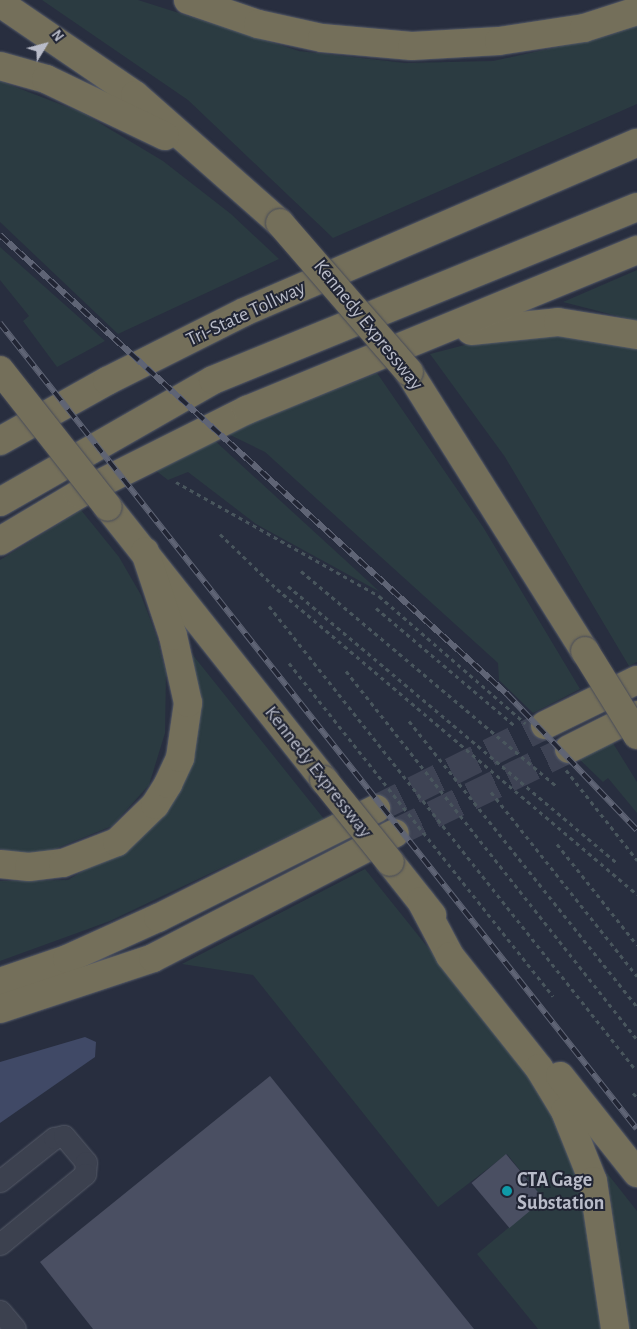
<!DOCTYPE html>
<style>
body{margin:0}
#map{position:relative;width:637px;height:1329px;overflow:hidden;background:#282e3f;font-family:"Alegreya Sans",sans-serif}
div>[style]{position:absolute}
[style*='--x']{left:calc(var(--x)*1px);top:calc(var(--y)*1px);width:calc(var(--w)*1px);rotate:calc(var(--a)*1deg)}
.green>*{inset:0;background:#2b3b41}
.water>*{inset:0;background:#404966}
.building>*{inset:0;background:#4a4f62;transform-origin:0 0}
.highway-tunnel>*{height:28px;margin-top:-14px;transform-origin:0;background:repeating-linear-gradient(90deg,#3e4354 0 28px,transparent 0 42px)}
.path>*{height:3px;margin-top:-1.5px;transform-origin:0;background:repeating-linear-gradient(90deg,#49565d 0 4px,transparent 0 8px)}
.roads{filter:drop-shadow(0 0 1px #575c69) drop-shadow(0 0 1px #575c69)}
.minor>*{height:21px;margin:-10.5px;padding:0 10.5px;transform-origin:10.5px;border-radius:10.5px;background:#3c414f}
.highway>*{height:28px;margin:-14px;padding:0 14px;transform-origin:14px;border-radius:14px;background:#746f5a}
.rail>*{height:5.5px;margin-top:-2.75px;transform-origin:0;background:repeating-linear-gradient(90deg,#212534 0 11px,#5f6475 0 22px);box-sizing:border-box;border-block:1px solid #5f6475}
.bridges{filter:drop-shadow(0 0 1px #474b59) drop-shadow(0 0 1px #474b59)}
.highway-bridge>*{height:28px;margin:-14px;padding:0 14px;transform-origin:14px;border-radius:14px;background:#746f5a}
.dots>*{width:14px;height:14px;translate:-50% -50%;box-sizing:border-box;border:2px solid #212534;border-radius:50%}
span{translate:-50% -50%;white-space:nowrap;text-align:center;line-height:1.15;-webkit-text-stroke:4px #212534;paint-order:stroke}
.street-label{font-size:20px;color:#b9bcc9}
.poi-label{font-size:20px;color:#b9bcc9;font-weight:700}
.left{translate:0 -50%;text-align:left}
.north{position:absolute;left:20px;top:20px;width:50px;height:50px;-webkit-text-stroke:4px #212534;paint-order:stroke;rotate:53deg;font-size:14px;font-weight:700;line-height:20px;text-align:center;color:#b9bcc9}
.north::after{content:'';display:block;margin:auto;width:18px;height:22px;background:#b9bcc9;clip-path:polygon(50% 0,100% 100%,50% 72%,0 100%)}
</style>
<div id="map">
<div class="green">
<i style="clip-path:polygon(42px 0,138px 0,299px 51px,405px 63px,493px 61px,608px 36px,637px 25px,637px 104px,333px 238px,188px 100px)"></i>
<i style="clip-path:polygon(0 81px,83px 113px,163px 161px,231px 214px,279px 259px,118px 334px,0 222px)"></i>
<i style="clip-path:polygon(0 247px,82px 320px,105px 341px,57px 367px,23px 321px,29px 316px,0 280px)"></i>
<i style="clip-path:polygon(637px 270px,637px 321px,563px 302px)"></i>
<i style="clip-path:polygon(556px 333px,637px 347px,637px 662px,629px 666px,505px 457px,430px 354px,503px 335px)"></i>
<i style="clip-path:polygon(377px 373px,483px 527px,580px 689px,533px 713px,499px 680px,498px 663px,265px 452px,226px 433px)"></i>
<i style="clip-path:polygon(213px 439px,380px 592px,256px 524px,188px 472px,168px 480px,155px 470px)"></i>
<i style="clip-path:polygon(81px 510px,119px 557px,141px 595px,156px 635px,166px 673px,165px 733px,149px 785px,112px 826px,50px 851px,18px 853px,0 849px,0 560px)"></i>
<i style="clip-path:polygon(192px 654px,324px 819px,110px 921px,0 961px,0 881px,68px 880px,139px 837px,195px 696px)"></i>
<i style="clip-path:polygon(611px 740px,637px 782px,637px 813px,608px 778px,603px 782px,578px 758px)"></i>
<i style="clip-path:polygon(365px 869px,511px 1051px,538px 1089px,563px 1138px,581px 1190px,601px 1329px,538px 1329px,477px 1254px,543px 1199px,507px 1154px,438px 1207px,253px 975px,182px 964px)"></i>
<i style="clip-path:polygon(607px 1173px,637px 1211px,637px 1329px,628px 1329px)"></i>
</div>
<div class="water">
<i style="clip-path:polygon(85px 1037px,96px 1042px,95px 1057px,0 1123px,0 1062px)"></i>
</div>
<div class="building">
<i style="clip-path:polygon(270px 1076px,474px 1329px,93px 1329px,40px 1262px)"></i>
<i style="left:506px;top:1154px;width:59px;height:45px;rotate:50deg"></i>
</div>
<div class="highway-tunnel">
<i style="--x:376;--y:809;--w:189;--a:-26.4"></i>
<i style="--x:395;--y:833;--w:193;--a:-25.8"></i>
</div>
<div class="path">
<i style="--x:176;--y:482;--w:233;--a:29.3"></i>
<i style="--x:379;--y:596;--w:194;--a:41"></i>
<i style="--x:220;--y:534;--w:79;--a:44"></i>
<i style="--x:277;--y:589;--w:472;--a:40.3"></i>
<i style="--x:301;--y:571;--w:334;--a:40.1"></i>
<i style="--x:288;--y:586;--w:430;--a:40.1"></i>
<i style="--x:269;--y:606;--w:590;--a:51.67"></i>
<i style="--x:376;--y:608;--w:181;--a:40.3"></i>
<i style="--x:289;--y:663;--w:425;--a:51.6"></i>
<i style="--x:346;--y:671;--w:469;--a:51.7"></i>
<i style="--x:409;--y:721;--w:366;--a:51.4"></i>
<i style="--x:566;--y:770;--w:115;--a:51.7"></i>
<i style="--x:491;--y:792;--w:235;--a:51.6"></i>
<i style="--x:557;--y:844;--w:129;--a:51.6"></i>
<i style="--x:633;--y:1093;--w:6;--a:45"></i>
</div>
<div class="roads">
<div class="minor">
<i style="--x:0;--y:1181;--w:69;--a:-38.5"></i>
<i style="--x:54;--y:1138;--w:10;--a:-11"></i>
<i style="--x:64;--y:1136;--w:34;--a:50"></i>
<i style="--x:86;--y:1162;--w:12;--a:95"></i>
<i style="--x:85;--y:1174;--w:110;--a:140.5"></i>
<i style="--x:0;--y:1311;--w:23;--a:50"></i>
</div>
<div class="highway">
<i style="--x:188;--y:0;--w:74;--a:18.9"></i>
<i style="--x:258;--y:24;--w:66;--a:12.3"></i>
<i style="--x:322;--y:38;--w:90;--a:5.1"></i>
<i style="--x:412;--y:46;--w:87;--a:-3.3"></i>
<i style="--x:499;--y:41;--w:86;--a:-8.7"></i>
<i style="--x:584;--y:28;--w:56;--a:-17.8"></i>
<i style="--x:0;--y:3;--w:163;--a:34.3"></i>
<i style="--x:135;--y:95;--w:193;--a:41.4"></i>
<i style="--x:0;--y:66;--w:48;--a:15.8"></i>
<i style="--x:46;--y:79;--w:132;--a:25.6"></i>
<i style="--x:471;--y:331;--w:87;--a:-5.9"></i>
<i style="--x:558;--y:322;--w:80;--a:9.3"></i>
<i style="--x:409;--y:372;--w:330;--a:57.8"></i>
<i style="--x:0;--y:441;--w:123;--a:-29.3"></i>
<i style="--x:107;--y:381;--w:153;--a:-26.7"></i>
<i style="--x:244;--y:312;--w:428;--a:-23.3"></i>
<i style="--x:0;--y:502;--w:245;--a:-29.8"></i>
<i style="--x:213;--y:380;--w:458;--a:-22.2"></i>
<i style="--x:108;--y:507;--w:348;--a:51.6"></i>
<i style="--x:0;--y:541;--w:92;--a:-30.7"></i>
<i style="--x:79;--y:494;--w:188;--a:-26.6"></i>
<i style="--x:247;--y:410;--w:422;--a:-22.3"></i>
<i style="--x:545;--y:725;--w:102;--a:-26.1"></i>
<i style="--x:569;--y:749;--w:76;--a:-26.6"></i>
<i style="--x:390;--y:862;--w:68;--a:51.6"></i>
<i style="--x:0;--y:864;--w:29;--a:6"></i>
<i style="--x:29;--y:867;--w:34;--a:-7"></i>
<i style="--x:63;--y:863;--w:58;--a:-21.3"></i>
<i style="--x:117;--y:842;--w:53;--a:-44.2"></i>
<i style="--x:155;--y:805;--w:25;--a:-58"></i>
<i style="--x:168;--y:784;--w:29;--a:-65"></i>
<i style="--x:180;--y:758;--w:56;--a:-81.7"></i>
<i style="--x:188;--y:703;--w:69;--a:-102.6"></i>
<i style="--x:173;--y:636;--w:89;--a:-108.4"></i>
<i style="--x:421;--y:901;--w:62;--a:62.2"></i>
<i style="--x:450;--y:956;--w:143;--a:51.5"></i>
<i style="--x:539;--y:1068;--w:50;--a:58.8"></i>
<i style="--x:565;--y:1111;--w:75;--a:68.2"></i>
<i style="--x:593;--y:1181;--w:150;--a:81.5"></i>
<i style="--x:0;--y:982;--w:71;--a:-18.9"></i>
<i style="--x:67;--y:959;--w:100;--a:-24.3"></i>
<i style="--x:158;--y:918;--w:244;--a:-26.6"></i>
<i style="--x:0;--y:1009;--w:161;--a:-18.4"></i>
<i style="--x:153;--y:958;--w:272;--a:-27.3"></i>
<i style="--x:560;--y:1076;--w:124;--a:51.6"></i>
</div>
</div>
<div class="rail">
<i style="--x:0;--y:235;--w:684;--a:42.16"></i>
<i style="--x:507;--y:694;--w:188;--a:46.3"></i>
<i style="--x:0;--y:323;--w:1027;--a:51.68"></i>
</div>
<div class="bridges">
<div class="highway-bridge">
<i style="--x:280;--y:223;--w:197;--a:49.1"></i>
<i style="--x:0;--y:370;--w:174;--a:51.8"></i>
<i style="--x:585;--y:651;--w:99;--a:58.2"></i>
<i style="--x:324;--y:780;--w:105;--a:51.2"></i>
</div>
</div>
<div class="dots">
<i style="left:507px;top:1191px;background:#0f9aa8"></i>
</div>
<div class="street-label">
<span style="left:246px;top:314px;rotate:-25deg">Tri-State Tollway</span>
<span style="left:368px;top:325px;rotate:51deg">Kennedy Expressway</span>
<span style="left:318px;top:772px;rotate:52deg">Kennedy Expressway</span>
</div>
<div class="poi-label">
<span class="left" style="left:517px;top:1192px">CTA Gage<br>Substation</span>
</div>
<div class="north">N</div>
</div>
